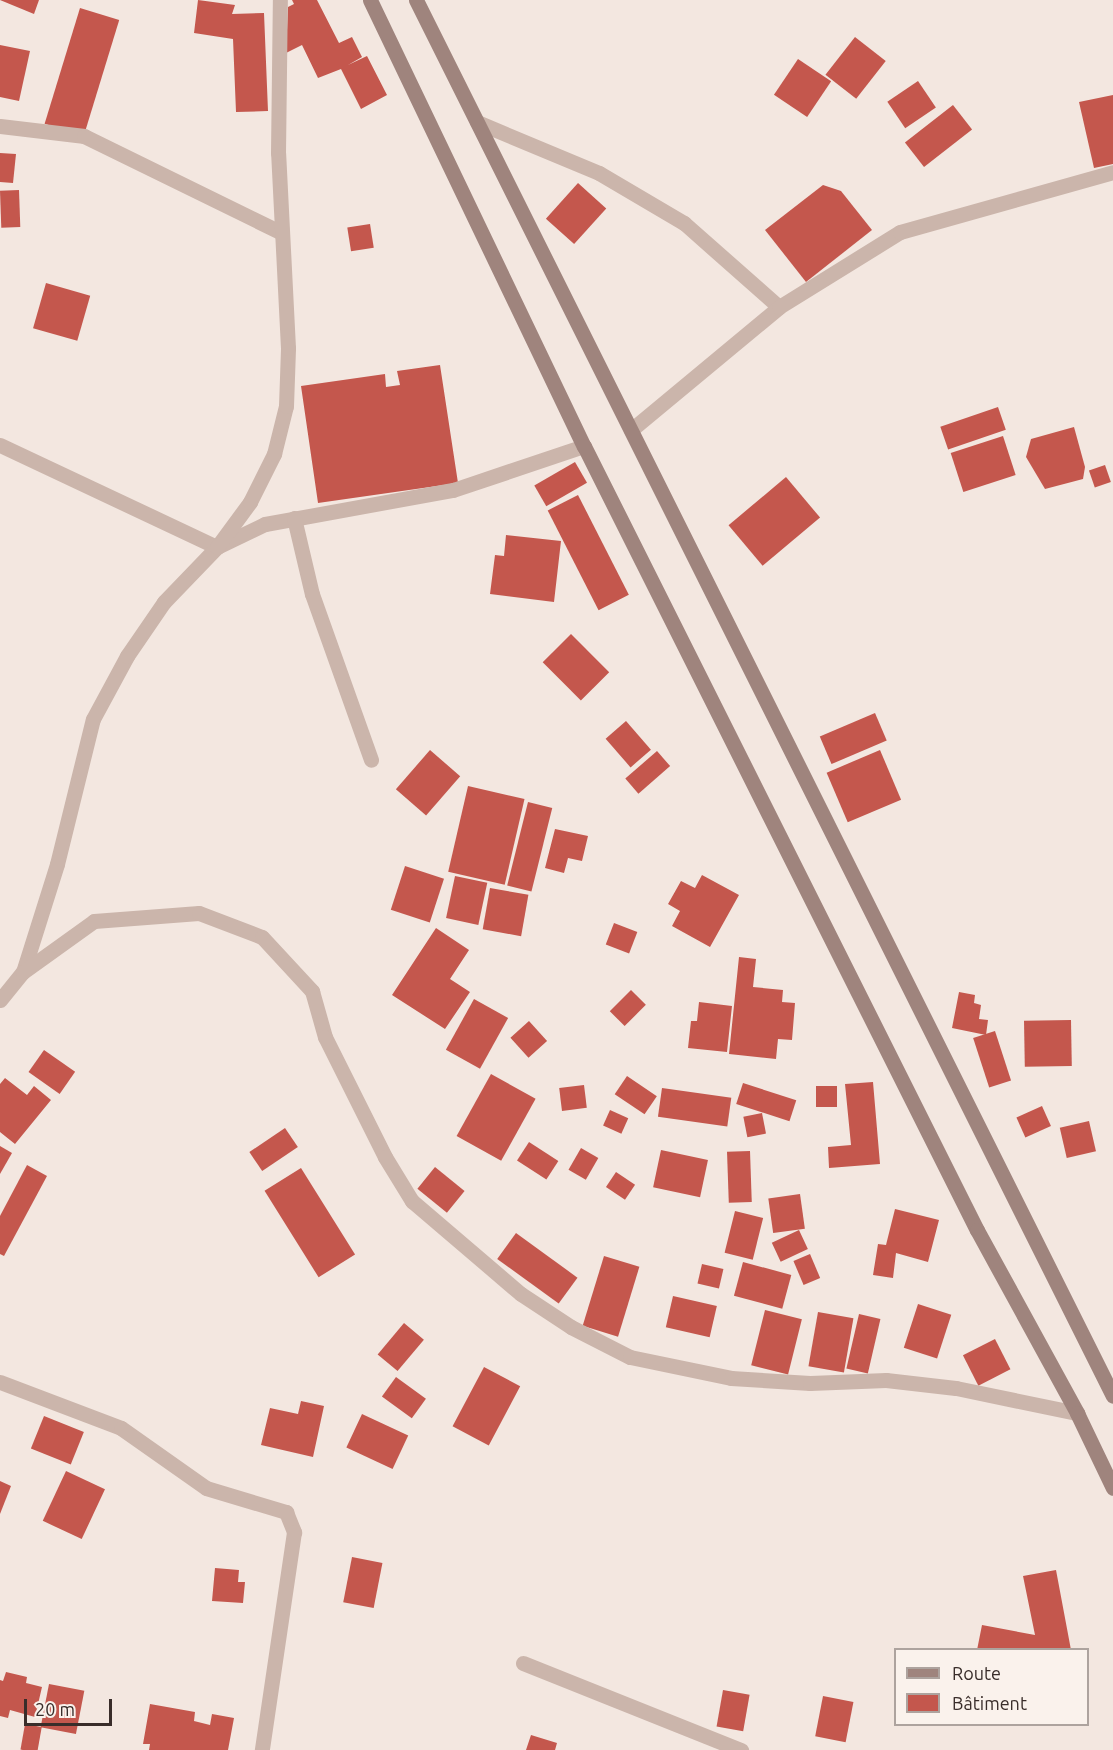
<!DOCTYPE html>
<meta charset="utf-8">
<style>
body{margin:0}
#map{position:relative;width:1113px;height:1750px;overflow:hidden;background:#f3e7e0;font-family:Ubuntu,sans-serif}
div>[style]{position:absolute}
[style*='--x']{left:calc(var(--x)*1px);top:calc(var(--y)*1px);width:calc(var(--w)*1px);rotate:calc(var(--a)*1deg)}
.building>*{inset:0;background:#c4574d;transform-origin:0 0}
.street>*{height:15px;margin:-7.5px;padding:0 7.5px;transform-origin:7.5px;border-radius:7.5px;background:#cbb5ab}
.secondary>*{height:15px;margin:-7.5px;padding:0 7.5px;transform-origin:7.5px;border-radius:7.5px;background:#9f847d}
span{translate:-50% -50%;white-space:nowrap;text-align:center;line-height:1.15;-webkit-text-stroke:4.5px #faf2ec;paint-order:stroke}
.legend{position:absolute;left:894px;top:1648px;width:195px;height:78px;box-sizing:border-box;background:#faf2ec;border:2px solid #ada39e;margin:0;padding:8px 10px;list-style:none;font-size:18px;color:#392d2a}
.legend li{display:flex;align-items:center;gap:12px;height:30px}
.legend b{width:30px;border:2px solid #ada39e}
.scale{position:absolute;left:24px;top:1699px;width:88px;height:27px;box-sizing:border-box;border:3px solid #392d2a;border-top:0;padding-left:8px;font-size:18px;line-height:21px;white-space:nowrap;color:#392d2a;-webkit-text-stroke:4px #faf2ec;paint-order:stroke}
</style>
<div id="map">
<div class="building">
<i style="clip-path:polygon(0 0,39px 0,34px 14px)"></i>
<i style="clip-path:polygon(198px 0,235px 5px,232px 14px,264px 13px,268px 111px,236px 112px,233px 39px,194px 33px)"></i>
<i style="clip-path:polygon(292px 0,317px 0,339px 43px,352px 37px,362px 57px,348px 65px,367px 56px,387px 95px,361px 109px,341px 69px,318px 78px,302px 45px,286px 53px,288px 7px,294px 4px)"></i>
<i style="left:80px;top:8px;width:41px;height:121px;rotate:17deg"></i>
<i style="left:855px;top:37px;width:39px;height:48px;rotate:38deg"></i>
<i style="clip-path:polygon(0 45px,30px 51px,19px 101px,0 97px)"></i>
<i style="left:798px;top:59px;width:40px;height:43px;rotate:34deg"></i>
<i style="left:918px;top:81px;width:32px;height:37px;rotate:56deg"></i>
<i style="clip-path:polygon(1113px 95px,1113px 164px,1094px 168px,1079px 102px)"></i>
<i style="left:953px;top:105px;width:31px;height:61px;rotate:52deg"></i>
<i style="clip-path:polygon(0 153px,16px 154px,13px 183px,0 182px)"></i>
<i style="left:578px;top:183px;width:38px;height:48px;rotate:42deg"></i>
<i style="clip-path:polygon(823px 185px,841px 191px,872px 230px,806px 282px,765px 230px)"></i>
<i style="left:19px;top:190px;width:37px;height:19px;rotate:88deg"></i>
<i style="left:370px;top:224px;width:24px;height:23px;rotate:81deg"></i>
<i style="left:46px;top:283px;width:46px;height:47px;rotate:16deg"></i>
<i style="clip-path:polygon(440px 365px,458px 483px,318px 503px,301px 386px,385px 374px,386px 387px,400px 385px,397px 371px)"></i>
<i style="left:998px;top:407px;width:24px;height:61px;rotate:71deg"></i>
<i style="clip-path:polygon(1074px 427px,1085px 467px,1083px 479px,1045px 489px,1026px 457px,1031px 439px)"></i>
<i style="left:1003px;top:436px;width:41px;height:55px;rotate:72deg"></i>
<i style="left:575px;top:462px;width:24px;height:47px;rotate:60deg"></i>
<i style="left:1105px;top:465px;width:18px;height:17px;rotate:71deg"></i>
<i style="left:786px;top:477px;width:53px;height:75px;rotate:50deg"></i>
<i style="left:578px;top:495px;width:112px;height:34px;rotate:63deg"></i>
<i style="clip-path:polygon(506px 535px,561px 541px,554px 602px,490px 594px,495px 555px,504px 556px)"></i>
<i style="left:571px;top:634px;width:54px;height:40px;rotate:45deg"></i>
<i style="left:875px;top:713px;width:30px;height:60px;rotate:67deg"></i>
<i style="left:626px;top:721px;width:38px;height:27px;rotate:49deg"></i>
<i style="left:430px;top:750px;width:40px;height:52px;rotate:41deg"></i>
<i style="left:880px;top:750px;width:54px;height:58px;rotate:67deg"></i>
<i style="left:657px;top:751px;width:20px;height:42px;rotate:49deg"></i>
<i style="left:468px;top:786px;width:58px;height:88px;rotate:13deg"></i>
<i style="left:528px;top:802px;width:25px;height:86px;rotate:14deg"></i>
<i style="clip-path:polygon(555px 829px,588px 836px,582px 861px,568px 858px,564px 873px,545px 868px)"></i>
<i style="left:405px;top:866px;width:41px;height:46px;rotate:18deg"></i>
<i style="clip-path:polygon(702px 875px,739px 895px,710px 947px,672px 926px,680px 911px,668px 904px,681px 881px,695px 888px)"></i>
<i style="left:455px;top:876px;width:33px;height:43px;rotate:12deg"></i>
<i style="left:490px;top:888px;width:39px;height:42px;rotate:10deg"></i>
<i style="left:614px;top:923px;width:25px;height:23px;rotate:21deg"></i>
<i style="clip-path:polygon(436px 928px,469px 950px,450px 979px,470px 992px,445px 1029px,392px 995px)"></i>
<i style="clip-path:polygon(739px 957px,756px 959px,753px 987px,783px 990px,782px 1002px,795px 1003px,792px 1040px,778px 1039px,776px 1059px,729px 1054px)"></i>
<i style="left:631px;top:990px;width:21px;height:30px;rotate:45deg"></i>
<i style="clip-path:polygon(959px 992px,975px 995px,974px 1003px,981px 1005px,979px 1019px,988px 1020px,986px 1035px,952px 1028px)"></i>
<i style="left:474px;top:999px;width:39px;height:58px;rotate:29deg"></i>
<i style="clip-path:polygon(699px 1002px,732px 1006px,727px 1052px,688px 1048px,691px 1021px,697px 1021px)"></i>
<i style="left:1071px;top:1020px;width:46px;height:47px;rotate:89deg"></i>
<i style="left:529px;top:1021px;width:27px;height:25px;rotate:48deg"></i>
<i style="left:995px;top:1031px;width:52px;height:23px;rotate:72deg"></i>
<i style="left:44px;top:1050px;width:38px;height:27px;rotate:35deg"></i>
<i style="left:491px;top:1074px;width:51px;height:71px;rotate:29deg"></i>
<i style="left:627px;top:1076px;width:36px;height:22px;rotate:34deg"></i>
<i style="clip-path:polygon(5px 1078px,27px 1095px,34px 1086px,51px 1100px,15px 1144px,0 1132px,0 1084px)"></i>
<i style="clip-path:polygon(873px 1082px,880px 1164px,829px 1168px,828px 1147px,851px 1145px,845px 1084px)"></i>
<i style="left:743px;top:1083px;width:56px;height:22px;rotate:18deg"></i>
<i style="left:584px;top:1085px;width:23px;height:25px;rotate:83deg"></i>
<i style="left:816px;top:1086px;width:21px;height:21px"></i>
<i style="left:662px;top:1088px;width:70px;height:29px;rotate:8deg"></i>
<i style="left:1042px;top:1106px;width:22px;height:28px;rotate:66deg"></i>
<i style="left:610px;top:1110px;width:20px;height:17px;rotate:24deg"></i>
<i style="left:762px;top:1113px;width:21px;height:19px;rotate:79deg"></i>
<i style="left:1089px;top:1121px;width:31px;height:30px;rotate:77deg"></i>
<i style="left:285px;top:1128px;width:23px;height:43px;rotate:56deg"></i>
<i style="left:529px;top:1142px;width:35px;height:22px;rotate:33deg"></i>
<i style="clip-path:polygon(0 1146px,12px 1153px,0 1174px)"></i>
<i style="left:581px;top:1148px;width:20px;height:25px;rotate:30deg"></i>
<i style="left:661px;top:1150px;width:48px;height:38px;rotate:12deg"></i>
<i style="left:750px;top:1151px;width:51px;height:23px;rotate:88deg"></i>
<i style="clip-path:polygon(27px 1165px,47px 1176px,4px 1256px,0 1254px,0 1216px)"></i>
<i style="left:435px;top:1167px;width:38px;height:28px;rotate:39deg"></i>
<i style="left:301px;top:1168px;width:102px;height:43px;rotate:58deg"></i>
<i style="left:616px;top:1172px;width:23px;height:18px;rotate:34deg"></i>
<i style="left:800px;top:1194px;width:35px;height:32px;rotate:82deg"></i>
<i style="clip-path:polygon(895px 1209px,939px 1220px,928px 1262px,896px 1253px,893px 1278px,873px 1275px,878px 1244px,886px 1245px)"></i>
<i style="left:735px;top:1211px;width:29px;height:43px;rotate:14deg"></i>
<i style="left:799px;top:1230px;width:21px;height:30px;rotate:65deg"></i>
<i style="left:516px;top:1233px;width:76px;height:32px;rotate:36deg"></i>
<i style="left:810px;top:1254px;width:26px;height:18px;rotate:67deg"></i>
<i style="left:604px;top:1256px;width:37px;height:73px;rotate:17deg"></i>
<i style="left:743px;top:1262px;width:50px;height:35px;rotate:15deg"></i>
<i style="left:702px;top:1264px;width:22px;height:20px;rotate:13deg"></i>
<i style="left:673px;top:1296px;width:45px;height:32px;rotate:13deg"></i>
<i style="left:918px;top:1304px;width:35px;height:46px;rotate:18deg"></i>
<i style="left:765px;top:1310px;width:38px;height:57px;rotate:14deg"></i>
<i style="left:818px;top:1312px;width:36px;height:55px;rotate:10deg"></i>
<i style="left:859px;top:1314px;width:22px;height:56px;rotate:13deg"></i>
<i style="left:404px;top:1323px;width:26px;height:41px;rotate:40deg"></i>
<i style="left:995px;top:1339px;width:34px;height:36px;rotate:63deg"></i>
<i style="left:484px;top:1367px;width:41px;height:67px;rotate:28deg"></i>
<i style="left:396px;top:1377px;width:37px;height:24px;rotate:36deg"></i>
<i style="clip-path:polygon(301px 1401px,324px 1406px,313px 1457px,261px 1445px,270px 1408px,298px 1414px)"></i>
<i style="left:362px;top:1414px;width:51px;height:37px;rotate:25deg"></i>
<i style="left:44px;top:1416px;width:43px;height:35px;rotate:22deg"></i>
<i style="left:66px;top:1471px;width:43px;height:55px;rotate:25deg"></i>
<i style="clip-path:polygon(0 1481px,11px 1486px,0 1514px)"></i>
<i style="left:352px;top:1557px;width:31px;height:46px;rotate:11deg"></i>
<i style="clip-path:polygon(215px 1568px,239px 1570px,238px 1582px,245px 1582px,243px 1603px,212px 1601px)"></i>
<i style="clip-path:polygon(1056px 1570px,1071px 1650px,977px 1650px,982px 1625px,1035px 1635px,1023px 1576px)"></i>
<i style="clip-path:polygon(6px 1672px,27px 1677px,26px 1683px,42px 1687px,35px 1717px,10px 1710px,8px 1718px,0 1716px,0 1680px,3px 1681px)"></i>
<i style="left:49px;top:1684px;width:36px;height:44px;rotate:11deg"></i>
<i style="left:723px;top:1690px;width:27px;height:37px;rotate:10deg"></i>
<i style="left:823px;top:1696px;width:31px;height:41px;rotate:11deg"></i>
<i style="clip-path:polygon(150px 1704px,195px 1712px,194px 1721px,210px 1725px,212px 1714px,234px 1718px,228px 1750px,149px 1750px,150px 1744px,143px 1744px)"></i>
<i style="left:25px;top:1724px;width:17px;height:26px;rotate:10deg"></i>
<i style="clip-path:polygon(531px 1735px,557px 1743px,555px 1750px,526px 1750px)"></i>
</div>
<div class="street">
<i style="--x:477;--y:122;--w:132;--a:22.7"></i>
<i style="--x:599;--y:173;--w:99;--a:30.5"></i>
<i style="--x:684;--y:223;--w:127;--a:41.5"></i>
<i style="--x:0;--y:126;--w:85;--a:6.8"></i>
<i style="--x:84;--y:136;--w:220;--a:26.1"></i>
<i style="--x:631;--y:430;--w:192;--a:-39.7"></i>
<i style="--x:779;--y:307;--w:142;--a:-31.8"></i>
<i style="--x:900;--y:232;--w:221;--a:-15.7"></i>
<i style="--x:0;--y:445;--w:240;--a:25.2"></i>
<i style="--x:217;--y:547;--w:53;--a:-25.6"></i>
<i style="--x:265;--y:524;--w:191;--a:-10.3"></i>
<i style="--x:453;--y:490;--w:138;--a:-18.6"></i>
<i style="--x:294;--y:518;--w:78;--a:76.7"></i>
<i style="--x:312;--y:594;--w:176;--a:70.4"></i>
<i style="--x:23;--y:972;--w:113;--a:-72.5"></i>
<i style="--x:57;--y:864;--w:149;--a:-76.1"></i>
<i style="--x:93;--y:719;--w:72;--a:-61.6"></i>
<i style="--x:127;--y:656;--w:65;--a:-55.6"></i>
<i style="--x:164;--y:602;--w:76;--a:-46.1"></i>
<i style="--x:217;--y:547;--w:56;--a:-53.7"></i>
<i style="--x:250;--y:502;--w:54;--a:-63.4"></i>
<i style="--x:274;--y:454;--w:49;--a:-76"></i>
<i style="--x:286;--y:406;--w:58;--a:-88"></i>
<i style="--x:288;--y:348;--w:195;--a:-92.9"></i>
<i style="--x:278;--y:153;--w:153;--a:-89.3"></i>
<i style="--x:0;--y:1000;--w:36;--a:-51"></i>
<i style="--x:23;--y:972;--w:87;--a:-35.7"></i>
<i style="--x:94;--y:921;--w:105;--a:-4.4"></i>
<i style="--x:199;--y:913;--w:67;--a:20.9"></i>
<i style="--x:262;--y:937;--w:74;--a:47.2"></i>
<i style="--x:312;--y:991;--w:48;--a:74.2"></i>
<i style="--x:325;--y:1037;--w:134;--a:63.4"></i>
<i style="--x:385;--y:1157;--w:52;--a:58.5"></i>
<i style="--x:412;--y:1201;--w:143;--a:40.5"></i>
<i style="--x:521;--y:1294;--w:60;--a:33.4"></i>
<i style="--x:571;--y:1327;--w:66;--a:27"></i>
<i style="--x:630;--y:1357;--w:103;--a:11.7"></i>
<i style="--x:731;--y:1378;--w:79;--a:3.6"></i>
<i style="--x:810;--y:1383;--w:76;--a:-2.3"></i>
<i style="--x:886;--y:1380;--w:70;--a:6.5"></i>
<i style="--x:956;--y:1388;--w:124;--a:11.7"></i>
<i style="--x:0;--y:1382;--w:129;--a:20.8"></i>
<i style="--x:121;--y:1428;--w:104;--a:35.2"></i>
<i style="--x:206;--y:1488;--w:84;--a:16.7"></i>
<i style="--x:286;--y:1512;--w:22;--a:68"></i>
<i style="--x:294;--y:1532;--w:220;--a:98.4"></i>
<i style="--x:523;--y:1663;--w:235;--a:21.8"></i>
</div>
<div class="secondary">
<i style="--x:370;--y:0;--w:495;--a:64.4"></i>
<i style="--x:584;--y:446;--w:877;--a:63.38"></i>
<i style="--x:977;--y:1230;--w:209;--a:61.3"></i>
<i style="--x:1077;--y:1413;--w:83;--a:64.4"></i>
<i style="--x:416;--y:0;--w:1560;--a:63.47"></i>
</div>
<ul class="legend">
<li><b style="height:8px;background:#9f847d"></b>Route</li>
<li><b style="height:16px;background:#c4574d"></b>Bâtiment</li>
</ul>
<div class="scale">20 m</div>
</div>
